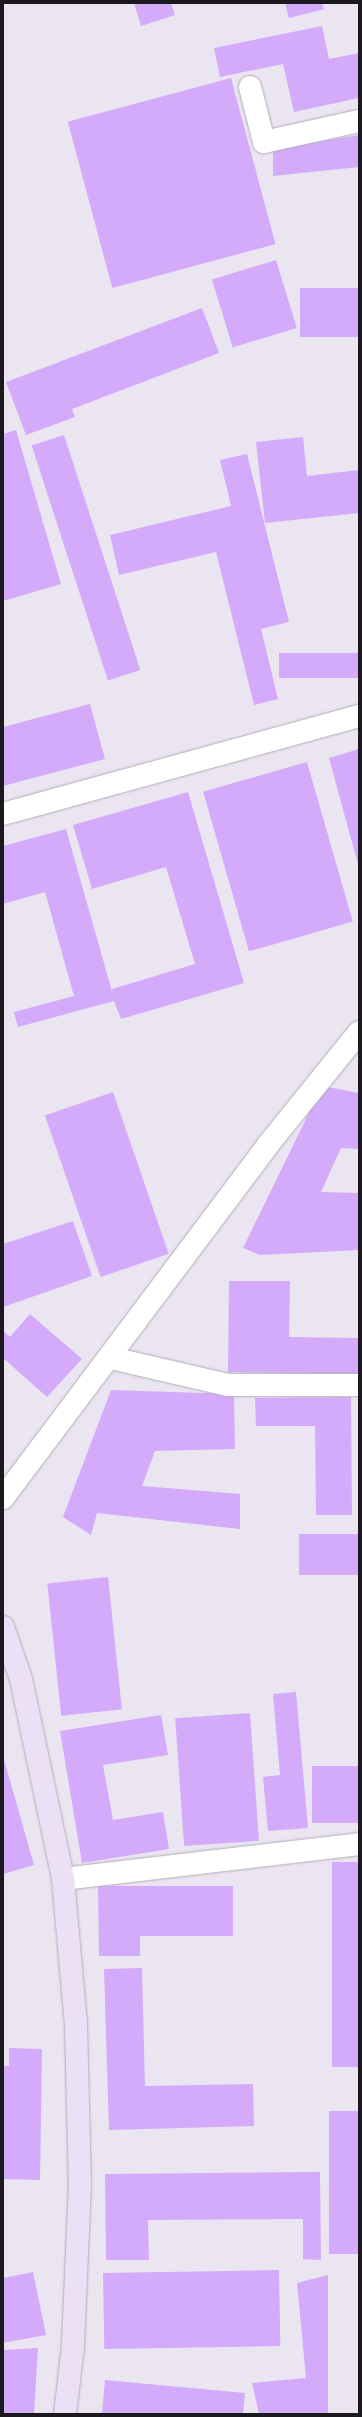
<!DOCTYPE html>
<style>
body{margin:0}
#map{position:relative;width:362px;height:2417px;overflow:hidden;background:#eae5f0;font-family:Commissioner,sans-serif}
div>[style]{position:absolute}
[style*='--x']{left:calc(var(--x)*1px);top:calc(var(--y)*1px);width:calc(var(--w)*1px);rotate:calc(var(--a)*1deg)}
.building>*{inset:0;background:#d4abfa;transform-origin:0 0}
.roads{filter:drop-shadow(0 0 1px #b2adb8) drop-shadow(0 0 1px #b2adb8)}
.street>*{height:22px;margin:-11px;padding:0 11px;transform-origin:11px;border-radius:11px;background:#fff}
.secondary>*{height:22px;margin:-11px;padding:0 11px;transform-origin:11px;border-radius:11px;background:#ece0f6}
span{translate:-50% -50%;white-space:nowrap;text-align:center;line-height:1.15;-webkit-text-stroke:4px #fff;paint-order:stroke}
.frame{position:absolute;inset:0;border:4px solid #1b191d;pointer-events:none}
</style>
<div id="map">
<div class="building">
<i style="clip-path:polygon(134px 3px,171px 3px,175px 15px,141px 26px)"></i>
<i style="clip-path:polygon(285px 3px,322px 3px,324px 9px,289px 18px)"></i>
<i style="clip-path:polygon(322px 26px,329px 59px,359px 53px,359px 98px,294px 112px,283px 64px,220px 77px,214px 48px)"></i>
<i style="left:231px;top:78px;width:172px;height:169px;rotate:75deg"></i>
<i style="clip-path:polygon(359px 135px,359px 167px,273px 176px,273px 149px)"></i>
<i style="left:276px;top:260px;width:71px;height:67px;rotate:73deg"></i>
<i style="left:359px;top:288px;width:49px;height:59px;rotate:90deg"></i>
<i style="clip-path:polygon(202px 308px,219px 353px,72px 409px,75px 417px,26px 435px,6px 382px)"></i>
<i style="clip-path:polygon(16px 430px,61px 584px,3px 601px,3px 434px)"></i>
<i style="left:64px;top:435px;width:247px;height:34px;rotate:72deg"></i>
<i style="clip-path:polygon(303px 437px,307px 476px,359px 470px,359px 513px,265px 523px,256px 442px)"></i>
<i style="clip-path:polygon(247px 454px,289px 622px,261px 629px,278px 699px,254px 705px,216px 552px,119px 575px,110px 535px,231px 506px,220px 460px)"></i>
<i style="left:359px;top:653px;width:25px;height:80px;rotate:90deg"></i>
<i style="clip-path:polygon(90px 704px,105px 759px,3px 786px,3px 727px)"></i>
<i style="clip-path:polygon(359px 749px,359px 868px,329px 758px)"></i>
<i style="left:307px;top:762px;width:166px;height:108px;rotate:74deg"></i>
<i style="clip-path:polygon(188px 792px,244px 983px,121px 1019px,114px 1001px,18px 1027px,14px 1012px,74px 996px,45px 892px,3px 904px,3px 846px,66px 829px,113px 995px,112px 989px,195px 964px,166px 867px,92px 889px,73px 825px)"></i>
<i style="clip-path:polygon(322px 1086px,359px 1093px,359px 1149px,341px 1148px,321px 1192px,359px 1193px,359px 1250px,260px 1255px,243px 1248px)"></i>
<i style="left:113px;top:1092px;width:171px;height:72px;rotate:71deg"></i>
<i style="clip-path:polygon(73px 1221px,92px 1276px,3px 1307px,3px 1244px)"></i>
<i style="clip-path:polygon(229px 1281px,290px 1281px,289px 1337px,359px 1338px,359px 1375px,228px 1372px)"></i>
<i style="clip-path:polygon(30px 1314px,82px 1359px,47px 1397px,3px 1358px,3px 1331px,10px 1337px)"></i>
<i style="clip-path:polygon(111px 1390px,234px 1394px,235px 1449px,155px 1451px,142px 1486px,240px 1494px,240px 1529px,97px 1513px,91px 1535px,63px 1517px)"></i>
<i style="clip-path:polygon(351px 1397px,352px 1515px,316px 1515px,315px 1426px,256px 1426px,255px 1398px)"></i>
<i style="left:359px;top:1534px;width:41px;height:60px;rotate:90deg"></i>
<i style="left:108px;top:1577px;width:133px;height:61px;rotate:84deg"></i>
<i style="clip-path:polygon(296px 1692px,308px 1828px,268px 1831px,263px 1777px,280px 1775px,273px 1694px)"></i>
<i style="left:250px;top:1713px;width:128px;height:75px;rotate:86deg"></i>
<i style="clip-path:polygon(161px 1715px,168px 1755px,103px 1765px,113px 1820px,163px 1812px,169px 1849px,82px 1863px,60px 1731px)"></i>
<i style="clip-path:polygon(3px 1756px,34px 1865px,3px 1874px)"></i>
<i style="left:359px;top:1766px;width:57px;height:47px;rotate:90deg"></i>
<i style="left:332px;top:1862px;width:27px;height:205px"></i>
<i style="clip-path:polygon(98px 1886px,233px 1886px,233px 1936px,140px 1936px,140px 1956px,99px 1956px)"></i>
<i style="clip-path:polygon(142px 1968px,145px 2086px,253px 2084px,254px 2126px,109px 2130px,104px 1969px)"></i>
<i style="clip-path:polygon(9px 2048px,42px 2049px,40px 2180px,3px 2179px,3px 2066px,9px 2066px)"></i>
<i style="left:329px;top:2111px;width:30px;height:143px"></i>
<i style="clip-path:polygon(320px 2172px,321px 2260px,303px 2259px,303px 2219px,148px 2220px,149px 2260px,106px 2260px,105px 2174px)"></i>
<i style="left:279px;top:2270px;width:76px;height:176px;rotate:89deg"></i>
<i style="clip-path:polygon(33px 2272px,46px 2335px,3px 2343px,3px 2278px)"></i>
<i style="clip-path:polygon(328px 2275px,328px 2414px,259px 2414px,252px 2383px,306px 2378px,297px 2283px)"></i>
<i style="clip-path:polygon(38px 2348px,34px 2414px,3px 2414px,3px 2350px)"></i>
<i style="clip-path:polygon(105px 2380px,245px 2393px,243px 2414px,102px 2414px)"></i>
</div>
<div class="roads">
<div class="street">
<i style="--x:250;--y:87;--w:57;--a:75.7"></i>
<i style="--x:264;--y:142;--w:97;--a:-12.5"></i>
<i style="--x:3;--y:814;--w:369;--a:-15.4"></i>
<i style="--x:111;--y:1358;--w:120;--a:13"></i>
<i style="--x:228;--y:1385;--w:131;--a:0"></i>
<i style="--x:3;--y:1498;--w:440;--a:-53.1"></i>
<i style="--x:267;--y:1146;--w:146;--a:-51.1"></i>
<i style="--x:63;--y:1879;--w:298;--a:-6.7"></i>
</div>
<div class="secondary">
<i style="--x:3;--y:1627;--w:55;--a:70.9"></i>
<i style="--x:21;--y:1679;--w:204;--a:78.1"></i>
<i style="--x:63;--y:1879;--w:146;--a:84.9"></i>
<i style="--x:76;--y:2024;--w:160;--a:88.6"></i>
<i style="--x:80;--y:2184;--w:162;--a:92.5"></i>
<i style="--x:73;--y:2346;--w:68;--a:96.7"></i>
</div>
</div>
<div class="frame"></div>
</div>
